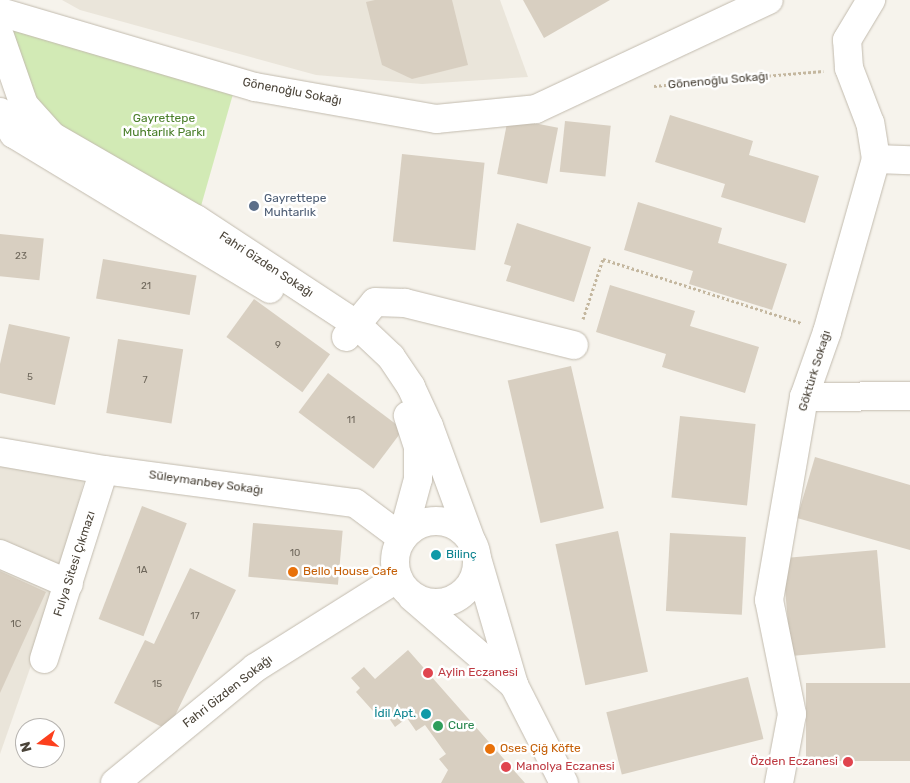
<!DOCTYPE html>
<meta charset="utf-8">
<style>
body{margin:0}
#map{position:relative;width:910px;height:783px;overflow:hidden;background:#f6f3ec;font-family:Rubik,sans-serif}
div>[style]{position:absolute}
[style*='--x']{left:calc(var(--x)*1px);top:calc(var(--y)*1px);width:calc(var(--w)*1px);rotate:calc(var(--a)*1deg)}
.residential>*{inset:0;background:#eae5da}
.green>*{inset:0;background:#d2eab5}
.building>*{inset:0;background:#d8cfc1;transform-origin:0 0}
.path>*{height:3px;margin-top:-1.5px;transform-origin:0;background:repeating-linear-gradient(90deg,#c4b79f 0 2.5px,transparent 0 5px)}
.roads{filter:drop-shadow(0 0 1px #c2bbae) drop-shadow(0 0 1px #c2bbae)}
.minor>*{height:28px;margin:-14px;padding:0 14px;transform-origin:14px;border-radius:14px;background:#fff}
.minor>.ring{margin:-14px;padding:0;box-sizing:content-box;background:none;border:28px solid #fff;border-radius:50%}
.dots>*{width:14px;height:14px;translate:-50% -50%;box-sizing:border-box;border:2px solid #fff;border-radius:50%}
span{translate:-50% -50%;white-space:nowrap;text-align:center;line-height:1.15;-webkit-text-stroke:5px #fff;paint-order:stroke}
.number-label{font-size:10px;color:#6e675b}
.number-label span{-webkit-text-stroke-width:0}
.street-label{font-size:12px;color:#4b4439}
.park-label{font-size:12px;color:#4a7f2a}
.service-label{font-size:12px;color:#4e5e75}
.left{translate:0 -50%;text-align:left}
.culture-label{font-size:12px;color:#0d838f}
.right{translate:-100% -50%;text-align:right}
.food-label{font-size:12px;color:#c56008}
.health-label{font-size:12px;color:#be3a42}
.leisure-label{font-size:12px;color:#27864d}
.north{position:absolute;left:15px;top:718px;width:50px;height:50px;box-sizing:border-box;background:#fff;border:1px solid #b7b4b0;border-radius:50%;rotate:255deg;font-size:14px;font-weight:700;line-height:20px;text-align:center;color:#4b4439}
.north::after{content:'';display:block;margin:auto;width:18px;height:22px;background:#fc3f1d;clip-path:polygon(50% 0,100% 100%,50% 72%,0 100%)}
</style>
<div id="map">
<div class="residential">
<i style="clip-path:polygon(62px 0,500px 0,528px 77px,422px 84px,316px 75px,80px 10px)"></i>
<i style="clip-path:polygon(0 463px,85px 476px,56px 594px,0 754px)"></i>
</div>
<div class="green">
<i style="clip-path:polygon(4px 20px,235px 87px,199px 213px,40px 122px)"></i>
</div>
<div class="building">
<i style="clip-path:polygon(375px 0,452px 0,468px 65px,412px 79px,382px 65px,366px 2px)"></i>
<i style="clip-path:polygon(523px 0,610px 0,544px 38px)"></i>
<i style="clip-path:polygon(670px 115px,753px 141px,749px 155px,819px 176px,805px 223px,721px 197px,725px 184px,655px 162px)"></i>
<i style="left:508px;top:118px;width:51px;height:57px;rotate:11deg"></i>
<i style="left:565px;top:121px;width:46px;height:51px;rotate:6deg"></i>
<i style="left:402px;top:154px;width:83px;height:88px;rotate:6deg"></i>
<i style="clip-path:polygon(638px 202px,722px 228px,718px 243px,787px 264px,772px 310px,689px 284px,693px 271px,624px 250px)"></i>
<i style="clip-path:polygon(517px 223px,591px 247px,574px 302px,506px 281px,511px 266px,504px 264px)"></i>
<i style="left:0;top:234px;width:44px;height:42px;rotate:6deg"></i>
<i style="left:103px;top:259px;width:95px;height:40px;rotate:10deg"></i>
<i style="clip-path:polygon(610px 285px,695px 311px,690px 326px,759px 347px,745px 393px,662px 367px,666px 354px,596px 332px)"></i>
<i style="left:254px;top:299px;width:94px;height:47px;rotate:36deg"></i>
<i style="clip-path:polygon(9px 324px,70px 337px,55px 405px,0 393px,0 364px)"></i>
<i style="left:118px;top:339px;width:66px;height:75px;rotate:9deg"></i>
<i style="left:571px;top:366px;width:146px;height:65px;rotate:77deg"></i>
<i style="left:328px;top:373px;width:94px;height:49px;rotate:37deg"></i>
<i style="left:680px;top:416px;width:76px;height:82px;rotate:6deg"></i>
<i style="clip-path:polygon(815px 457px,910px 485px,910px 550px,797px 518px)"></i>
<i style="left:142px;top:506px;width:48px;height:121px;rotate:21deg"></i>
<i style="left:253px;top:523px;width:90px;height:54px;rotate:5deg"></i>
<i style="left:618px;top:531px;width:144px;height:64px;rotate:78deg"></i>
<i style="left:670px;top:533px;width:76px;height:78px;rotate:3deg"></i>
<i style="left:877px;top:550px;width:98px;height:95px;rotate:85deg"></i>
<i style="clip-path:polygon(190px 568px,236px 590px,168px 730px,114px 703px,145px 640px,154px 644px)"></i>
<i style="clip-path:polygon(0 571px,46px 592px,0 693px)"></i>
<i style="clip-path:polygon(408px 650px,525px 783px,441px 783px,448px 770px,439px 759px,446px 754px,425px 725px,416px 731px,407px 718px,395px 727px,384px 711px,373px 711px,356px 692px,360px 688px,351px 678px,364px 667px,375px 679px)"></i>
<i style="left:748px;top:677px;width:64px;height:146px;rotate:76deg"></i>
<i style="left:910px;top:683px;width:78px;height:104px;rotate:90deg"></i>
</div>
<div class="path">
<i style="--x:654;--y:86;--w:170;--a:-5.1"></i>
<i style="--x:583;--y:319;--w:63;--a:-71.6"></i>
<i style="--x:603;--y:259;--w:208;--a:17.9"></i>
</div>
<div class="roads">
<div class="minor">
<i style="--x:0;--y:12;--w:266;--a:16.4"></i>
<i style="--x:255;--y:87;--w:184;--a:10"></i>
<i style="--x:436;--y:119;--w:100;--a:-5.7"></i>
<i style="--x:536;--y:109;--w:257;--a:-25.1"></i>
<i style="--x:0;--y:36;--w:73;--a:70.8"></i>
<i style="--x:24;--y:105;--w:42;--a:47.9"></i>
<i style="--x:52;--y:136;--w:166;--a:30"></i>
<i style="--x:196;--y:219;--w:191;--a:33.3"></i>
<i style="--x:356;--y:324;--w:48;--a:43.3"></i>
<i style="--x:391;--y:357;--w:36;--a:56"></i>
<i style="--x:411;--y:387;--w:43;--a:65.2"></i>
<i style="--x:429;--y:426;--w:130;--a:69.8"></i>
<i style="--x:474;--y:548;--w:143;--a:73.7"></i>
<i style="--x:514;--y:685;--w:110;--a:63"></i>
<i style="--x:0;--y:112;--w:26;--a:58"></i>
<i style="--x:14;--y:134;--w:299;--a:31.2"></i>
<i style="--x:876;--y:159;--w:34;--a:2"></i>
<i style="--x:346;--y:337;--w:45;--a:-50.4"></i>
<i style="--x:375;--y:302;--w:30;--a:2"></i>
<i style="--x:405;--y:303;--w:174;--a:14"></i>
<i style="--x:804;--y:397;--w:106;--a:-0.5"></i>
<i style="--x:0;--y:452;--w:106;--a:9.8"></i>
<i style="--x:104;--y:470;--w:253;--a:7.5"></i>
<i style="--x:355;--y:503;--w:59;--a:36.7"></i>
<i class="ring" style="left:395px;top:521px;width:54px;height:54px"></i>
<i style="--x:402;--y:538;--w:61;--a:-74.8"></i>
<i style="--x:418;--y:479;--w:32;--a:-90"></i>
<i style="--x:418;--y:447;--w:33;--a:-108"></i>
<i style="--x:0;--y:554;--w:75;--a:23.5"></i>
<i style="--x:412;--y:597;--w:135;--a:40.8"></i>
<i style="--x:44;--y:659;--w:198;--a:-72.4"></i>
<i style="--x:115;--y:783;--w:181;--a:-39.4"></i>
<i style="--x:255;--y:668;--w:169;--a:-32.2"></i>
<i style="--x:779;--y:783;--w:70;--a:-79.3"></i>
<i style="--x:792;--y:714;--w:116;--a:-101.4"></i>
<i style="--x:769;--y:600;--w:206;--a:-80.2"></i>
<i style="--x:804;--y:397;--w:69;--a:-70.5"></i>
<i style="--x:827;--y:332;--w:180;--a:-74.2"></i>
<i style="--x:876;--y:159;--w:36;--a:-99"></i>
<i style="--x:870;--y:123;--w:59;--a:-110.9"></i>
<i style="--x:849;--y:68;--w:28;--a:-94"></i>
<i style="--x:847;--y:40;--w:47;--a:-59"></i>
</div>
</div>
<div class="dots">
<i style="left:254px;top:206px;background:#5c6f8a"></i>
<i style="left:436px;top:555px;background:#0f9aa8"></i>
<i style="left:293px;top:572px;background:#e8710a"></i>
<i style="left:428px;top:673px;background:#e0444e"></i>
<i style="left:426px;top:714px;background:#0f9aa8"></i>
<i style="left:438px;top:726px;background:#2e9e5b"></i>
<i style="left:490px;top:749px;background:#e8710a"></i>
<i style="left:848px;top:762px;background:#e0444e"></i>
<i style="left:506px;top:767px;background:#e0444e"></i>
</div>
<div class="number-label">
<span style="left:21px;top:257px">23</span>
<span style="left:146px;top:287px">21</span>
<span style="left:278px;top:346px">9</span>
<span style="left:30px;top:378px">5</span>
<span style="left:145px;top:381px">7</span>
<span style="left:351px;top:421px">11</span>
<span style="left:295px;top:554px">10</span>
<span style="left:142px;top:571px">1A</span>
<span style="left:195px;top:617px">17</span>
<span style="left:16px;top:625px">1C</span>
<span style="left:157px;top:685px">15</span>
</div>
<div class="street-label">
<span style="left:718px;top:81px;rotate:-5deg">Gönenoğlu Sokağı</span>
<span style="left:292px;top:92px;rotate:11deg">Gönenoğlu Sokağı</span>
<span style="left:266px;top:265px;rotate:33deg">Fahri Gizden Sokağı</span>
<span style="left:815px;top:371px;rotate:-73deg">Göktürk Sokağı</span>
<span style="left:206px;top:483px;rotate:8deg">Süleymanbey Sokağı</span>
<span style="left:75px;top:564px;rotate:-72deg">Fulya Sitesi Çıkmazı</span>
<span style="left:228px;top:692px;rotate:-38deg">Fahri Gizden Sokağı</span>
</div>
<div class="park-label">
<span style="left:164px;top:126px">Gayrettepe<br>Muhtarlık Parkı</span>
</div>
<div class="service-label">
<span class="left" style="left:264px;top:206px">Gayrettepe<br>Muhtarlık</span>
</div>
<div class="culture-label">
<span class="left" style="left:446px;top:555px">Bilinç</span>
<span class="right" style="left:416px;top:714px">İdil Apt.</span>
</div>
<div class="food-label">
<span class="left" style="left:303px;top:572px">Bello House Cafe</span>
<span class="left" style="left:500px;top:749px">Oses Çiğ Köfte</span>
</div>
<div class="health-label">
<span class="left" style="left:438px;top:673px">Aylin Eczanesi</span>
<span class="right" style="left:838px;top:762px">Özden Eczanesi</span>
<span class="left" style="left:516px;top:767px">Manolya Eczanesi</span>
</div>
<div class="leisure-label">
<span class="left" style="left:448px;top:726px">Cure</span>
</div>
<div class="north">N</div>
</div>
